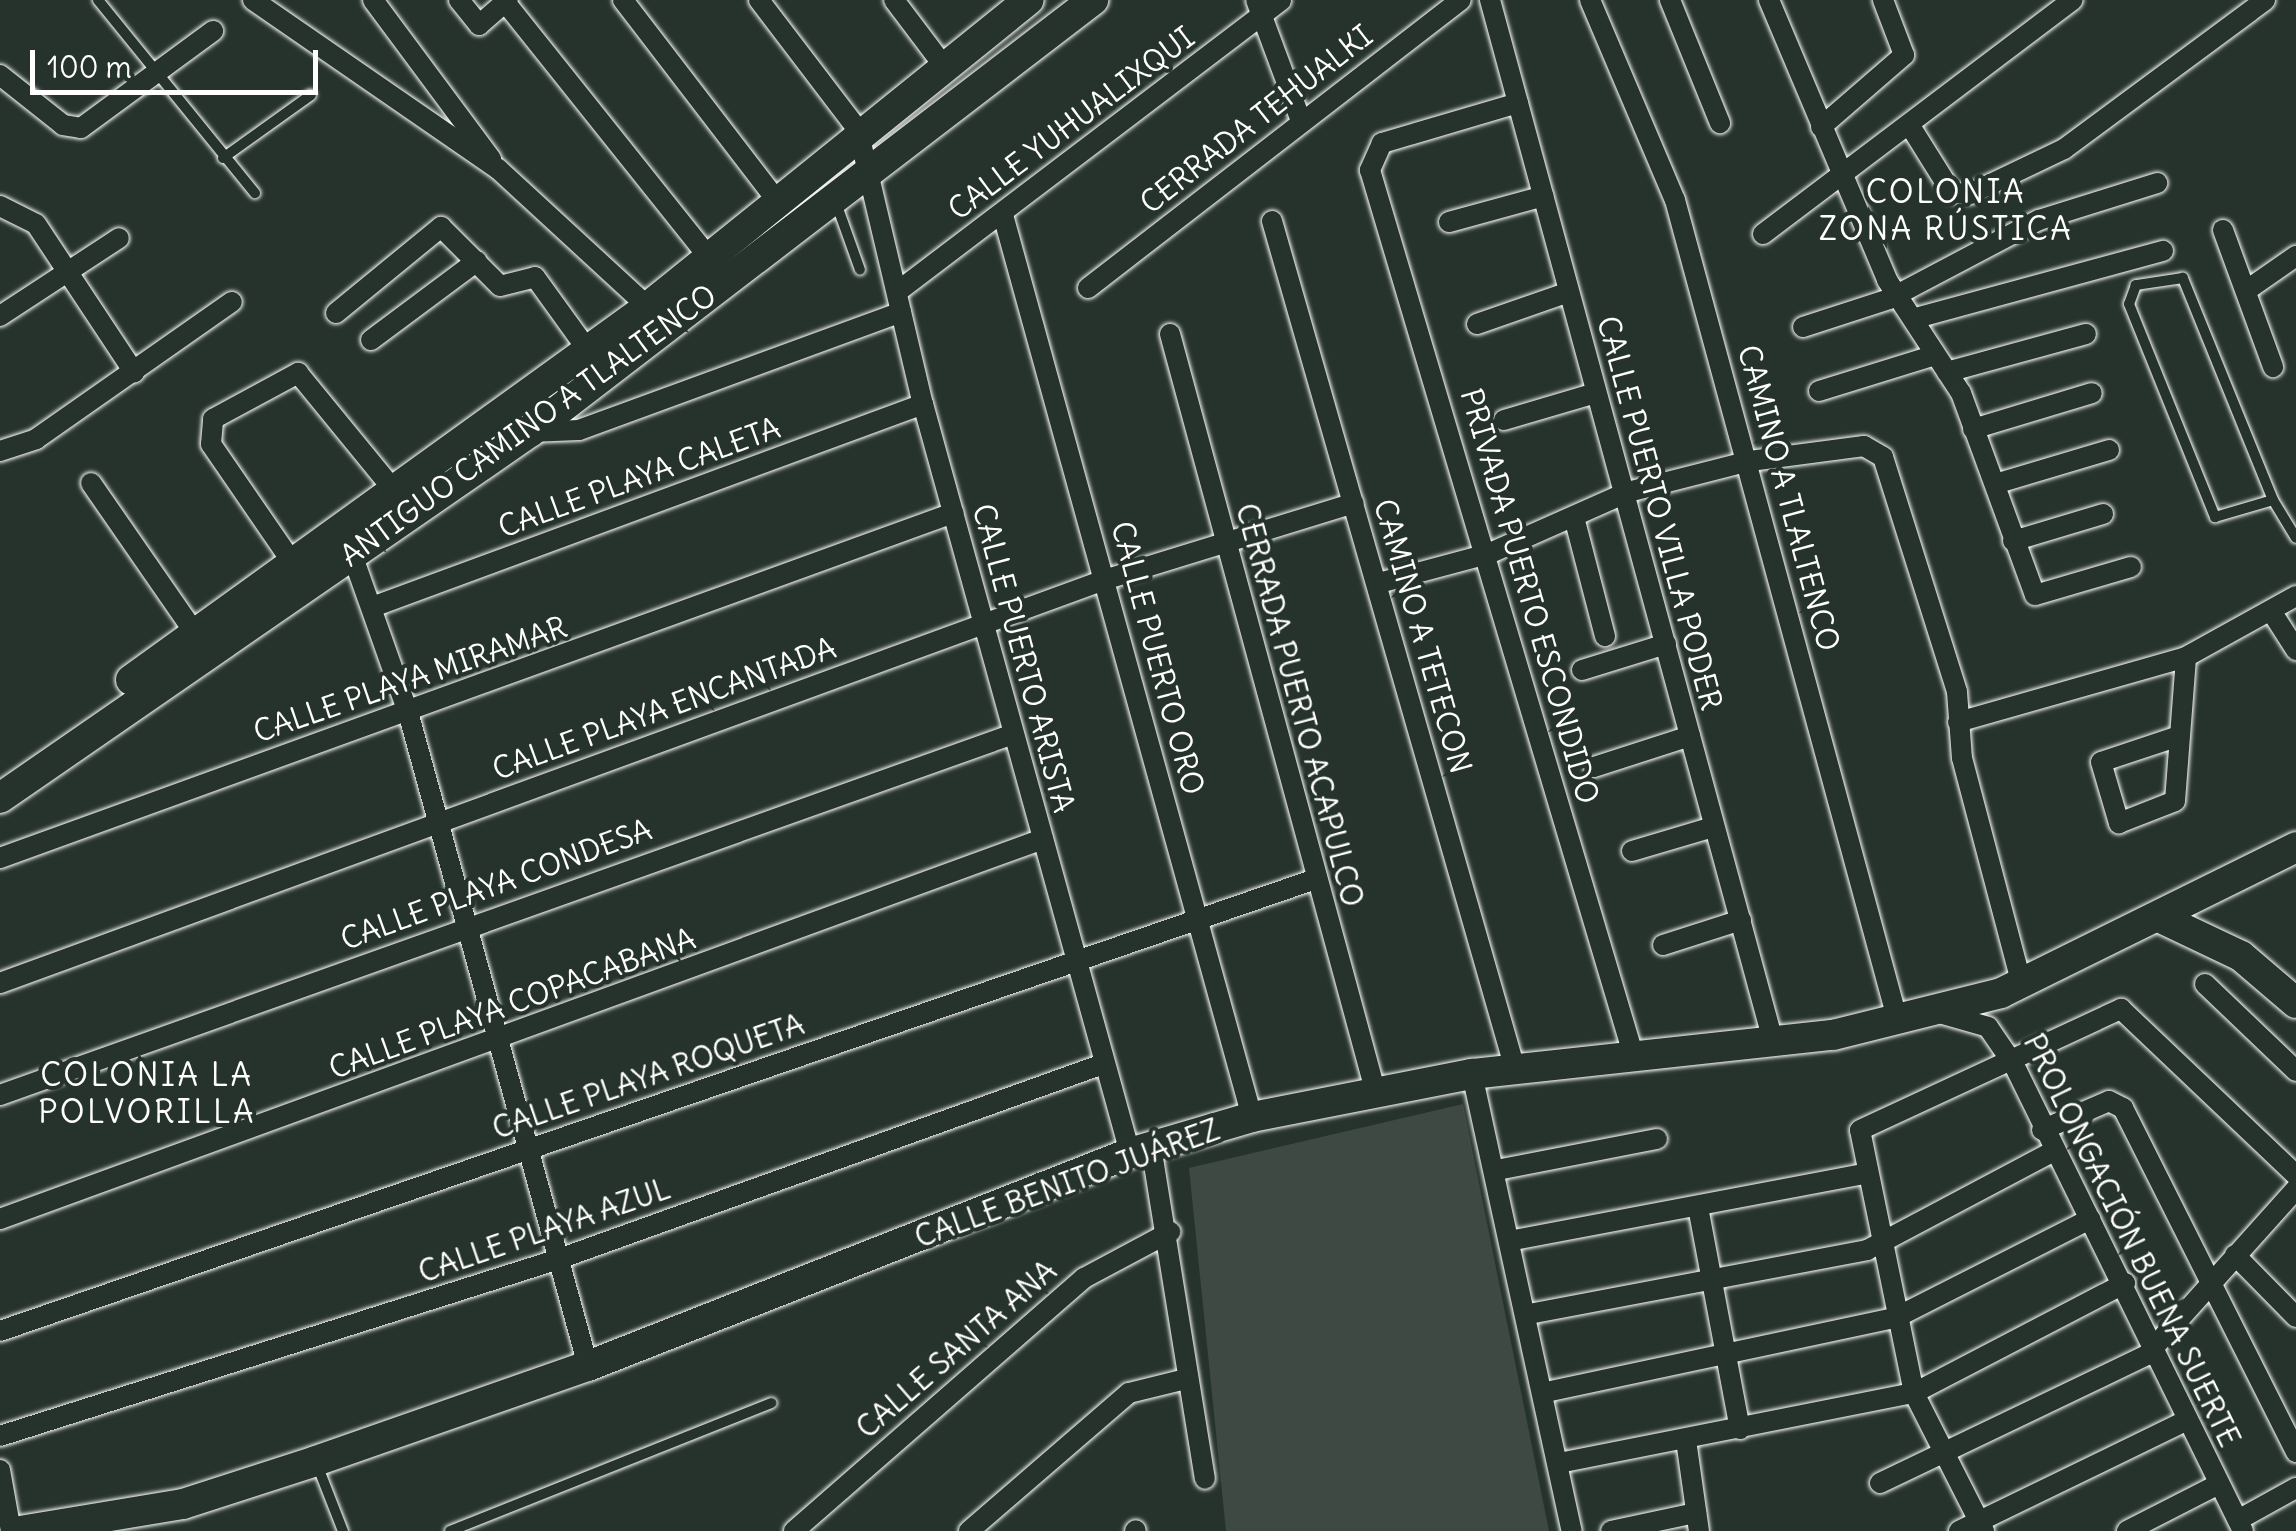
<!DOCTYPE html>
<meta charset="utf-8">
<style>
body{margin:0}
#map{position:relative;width:2296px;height:1531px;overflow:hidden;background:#26332d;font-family:Delius,sans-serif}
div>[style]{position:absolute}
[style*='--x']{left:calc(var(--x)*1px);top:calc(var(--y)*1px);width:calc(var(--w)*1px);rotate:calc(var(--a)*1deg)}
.green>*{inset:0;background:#3e4944}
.roads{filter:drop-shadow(0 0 2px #fff) drop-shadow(0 0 2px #fff)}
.lane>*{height:10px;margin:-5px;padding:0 5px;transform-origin:5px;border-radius:5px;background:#26332d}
.street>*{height:20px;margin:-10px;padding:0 10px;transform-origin:10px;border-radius:10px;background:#26332d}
.secondary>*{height:30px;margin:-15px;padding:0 15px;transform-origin:15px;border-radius:15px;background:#26332d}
span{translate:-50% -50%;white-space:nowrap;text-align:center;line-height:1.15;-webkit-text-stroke:8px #26332d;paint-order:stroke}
.street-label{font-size:30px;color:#fff}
.neighbourhood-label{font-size:32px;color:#fff;letter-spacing:2.5px}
.scale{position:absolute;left:30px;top:50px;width:288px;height:45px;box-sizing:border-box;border:5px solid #fff;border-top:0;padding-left:12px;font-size:30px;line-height:35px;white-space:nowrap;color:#fff;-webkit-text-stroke:8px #26332d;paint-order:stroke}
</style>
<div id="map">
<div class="green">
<i style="clip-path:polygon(1463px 1104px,1549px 1531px,1226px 1531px,1189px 1168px)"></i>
</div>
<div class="roads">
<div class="lane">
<i style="--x:98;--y:0;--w:249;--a:50.9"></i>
<i style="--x:223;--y:158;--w:108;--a:-35.6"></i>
<i style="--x:835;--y:200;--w:74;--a:70.3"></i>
<i style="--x:2273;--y:500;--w:240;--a:-112.1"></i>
<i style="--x:2183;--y:278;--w:48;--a:171.5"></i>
<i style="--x:2136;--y:285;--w:20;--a:110"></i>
<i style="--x:2129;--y:304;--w:230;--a:68"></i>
<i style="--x:2215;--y:517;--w:60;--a:-16.3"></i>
<i style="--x:2273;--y:500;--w:44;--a:58.8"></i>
<i style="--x:318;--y:1467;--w:69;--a:68.7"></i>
<i style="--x:450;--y:1531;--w:346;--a:-21.7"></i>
</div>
<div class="street">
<i style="--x:253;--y:0;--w:298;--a:34.6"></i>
<i style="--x:498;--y:169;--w:204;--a:42.6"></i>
<i style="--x:373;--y:0;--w:198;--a:53.4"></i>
<i style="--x:459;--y:0;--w:32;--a:51"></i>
<i style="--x:479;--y:25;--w:38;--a:-41"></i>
<i style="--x:623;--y:0;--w:253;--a:52.5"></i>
<i style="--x:759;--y:0;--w:163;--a:52.7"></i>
<i style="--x:858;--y:130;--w:282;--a:76.7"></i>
<i style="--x:923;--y:404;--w:777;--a:74.55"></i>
<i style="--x:894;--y:0;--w:83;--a:52.9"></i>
<i style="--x:1256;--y:0;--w:129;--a:69.6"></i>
<i style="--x:1490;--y:0;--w:1079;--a:74.79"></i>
<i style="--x:1590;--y:0;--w:217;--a:67"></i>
<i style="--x:1675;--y:200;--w:852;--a:74.82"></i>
<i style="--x:1670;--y:0;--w:133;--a:67.9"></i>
<i style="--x:1769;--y:0;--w:304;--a:67.1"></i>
<i style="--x:1887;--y:280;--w:135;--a:56.8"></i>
<i style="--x:1961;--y:393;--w:215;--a:69.9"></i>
<i style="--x:2035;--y:595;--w:100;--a:-16.3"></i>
<i style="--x:505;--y:2;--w:325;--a:51.4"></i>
<i style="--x:0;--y:75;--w:80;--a:38.4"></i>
<i style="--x:63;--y:125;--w:18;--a:9"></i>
<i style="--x:81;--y:128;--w:164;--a:-36.3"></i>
<i style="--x:1518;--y:103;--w:142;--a:163.6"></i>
<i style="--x:1382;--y:143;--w:30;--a:114"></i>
<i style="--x:1370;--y:170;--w:922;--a:73.43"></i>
<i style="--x:1821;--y:127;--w:110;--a:-40.9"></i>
<i style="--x:1904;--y:55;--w:59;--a:-110.9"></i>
<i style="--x:1912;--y:129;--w:75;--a:58"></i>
<i style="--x:1952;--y:193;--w:18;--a:3"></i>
<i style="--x:1970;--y:194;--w:104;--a:-25.6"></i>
<i style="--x:2064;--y:149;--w:250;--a:-36.5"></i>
<i style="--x:0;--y:206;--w:40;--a:26.6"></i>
<i style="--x:36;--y:224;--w:178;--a:56.5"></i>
<i style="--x:1003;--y:215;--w:936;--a:74.57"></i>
<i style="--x:1272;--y:221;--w:882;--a:74.01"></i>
<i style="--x:1449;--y:222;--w:98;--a:-15.3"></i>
<i style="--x:2223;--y:230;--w:146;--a:69.9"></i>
<i style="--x:1763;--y:234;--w:388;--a:-37.1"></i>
<i style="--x:1088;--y:288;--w:471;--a:-37.7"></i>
<i style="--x:2247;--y:290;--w:60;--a:-34.8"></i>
<i style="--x:897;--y:292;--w:482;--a:-37.2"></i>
<i style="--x:336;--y:313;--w:136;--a:-39.3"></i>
<i style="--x:441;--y:227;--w:83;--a:45"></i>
<i style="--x:500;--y:286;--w:36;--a:-14"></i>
<i style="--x:535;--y:277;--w:92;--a:54.2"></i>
<i style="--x:0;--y:316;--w:142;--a:-33.2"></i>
<i style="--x:1916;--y:318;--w:256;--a:-15.2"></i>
<i style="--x:1477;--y:324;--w:97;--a:-19.2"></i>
<i style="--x:1803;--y:327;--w:90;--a:-18"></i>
<i style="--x:1889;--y:299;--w:170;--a:-27.8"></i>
<i style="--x:2039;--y:220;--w:124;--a:-17.4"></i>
<i style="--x:1170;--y:334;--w:783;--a:74.83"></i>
<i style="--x:371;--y:340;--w:132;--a:-36.7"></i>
<i style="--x:1947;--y:372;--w:144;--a:-15.3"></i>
<i style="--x:1819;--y:391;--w:115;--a:-17.2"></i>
<i style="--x:1504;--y:420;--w:96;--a:-16.4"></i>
<i style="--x:1973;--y:429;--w:124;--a:-16.8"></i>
<i style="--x:530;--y:432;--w:49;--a:-2.3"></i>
<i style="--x:579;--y:430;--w:343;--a:-20.1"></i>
<i style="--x:0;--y:451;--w:38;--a:-18"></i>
<i style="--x:36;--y:439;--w:239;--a:-35"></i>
<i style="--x:91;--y:483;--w:181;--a:55.3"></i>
<i style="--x:1995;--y:484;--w:119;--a:-16.6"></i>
<i style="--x:1575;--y:521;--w:119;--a:75.4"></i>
<i style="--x:2013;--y:541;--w:94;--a:-16.7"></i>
<i style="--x:348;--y:543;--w:179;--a:70.5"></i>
<i style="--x:408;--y:712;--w:678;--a:74.61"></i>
<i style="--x:292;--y:562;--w:143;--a:-124.5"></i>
<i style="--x:211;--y:444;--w:25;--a:-85"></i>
<i style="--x:213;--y:419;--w:97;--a:-28.4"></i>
<i style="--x:298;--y:373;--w:149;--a:50.7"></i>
<i style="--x:1379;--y:583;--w:113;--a:-14.9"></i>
<i style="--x:1488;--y:554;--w:153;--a:-23.9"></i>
<i style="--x:1628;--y:492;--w:126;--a:-14.3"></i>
<i style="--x:1750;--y:461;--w:115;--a:-7.5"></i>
<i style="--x:1864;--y:446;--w:22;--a:30"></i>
<i style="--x:1883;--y:457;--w:246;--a:72.5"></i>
<i style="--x:1957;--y:692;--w:66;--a:85.7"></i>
<i style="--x:1962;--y:758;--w:235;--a:75.2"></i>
<i style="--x:375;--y:606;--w:584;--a:-20.23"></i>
<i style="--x:2273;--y:614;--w:43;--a:57.4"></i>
<i style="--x:1582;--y:670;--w:88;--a:-17.2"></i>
<i style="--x:1958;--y:722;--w:237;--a:-15.9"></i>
<i style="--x:2186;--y:657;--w:126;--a:-29"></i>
<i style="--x:2179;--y:736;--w:82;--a:161.6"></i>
<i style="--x:2101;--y:762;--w:64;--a:73.6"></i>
<i style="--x:2119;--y:823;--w:60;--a:-21.4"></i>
<i style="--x:2175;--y:801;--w:144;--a:-85.6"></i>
<i style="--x:1594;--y:767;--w:101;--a:-17.9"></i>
<i style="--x:1632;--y:851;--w:84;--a:-16.5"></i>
<i style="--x:0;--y:858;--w:1014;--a:-19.9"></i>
<i style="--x:1663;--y:945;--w:82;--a:-17.8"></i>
<i style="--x:0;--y:983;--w:1178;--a:-20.05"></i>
<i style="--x:1107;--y:579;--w:258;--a:-17.1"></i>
<i style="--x:2205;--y:984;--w:126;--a:43.7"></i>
<i style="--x:1939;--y:1013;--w:51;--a:15.9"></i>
<i style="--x:1988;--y:1027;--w:46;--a:55.6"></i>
<i style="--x:2014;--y:1065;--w:519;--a:63.83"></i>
<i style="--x:1472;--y:1074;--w:468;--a:77.7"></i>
<i style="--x:0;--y:1095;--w:1075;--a:-19.61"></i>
<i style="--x:2042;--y:1130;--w:73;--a:-23.4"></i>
<i style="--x:2109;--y:1101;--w:16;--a:27"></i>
<i style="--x:2123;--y:1108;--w:385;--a:63.3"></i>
<i style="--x:1151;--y:1146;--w:337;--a:80.8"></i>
<i style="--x:1497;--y:1170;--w:163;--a:-11"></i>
<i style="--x:1698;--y:1207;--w:226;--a:79.3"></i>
<i style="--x:0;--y:1219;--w:1110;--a:-20.02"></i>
<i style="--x:1514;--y:1240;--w:355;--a:-10.7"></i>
<i style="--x:2235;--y:1255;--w:87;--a:45.5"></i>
<i style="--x:1529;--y:1314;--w:344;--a:-10.7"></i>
<i style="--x:1867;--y:1250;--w:209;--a:-27.9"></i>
<i style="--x:0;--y:1331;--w:1391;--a:-18.96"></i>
<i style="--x:1546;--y:1392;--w:357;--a:-12"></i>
<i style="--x:1895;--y:1318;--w:219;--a:-26.9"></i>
<i style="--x:0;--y:1436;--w:583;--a:-17.57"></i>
<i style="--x:556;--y:1260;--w:581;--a:-19.71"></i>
<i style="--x:1686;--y:1440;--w:92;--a:81.9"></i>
<i style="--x:1559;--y:1463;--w:362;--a:-11.2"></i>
<i style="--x:1914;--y:1393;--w:238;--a:-27.5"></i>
<i style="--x:0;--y:1470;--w:62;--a:79.8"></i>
<i style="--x:1880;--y:1483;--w:296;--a:-25.6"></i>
<i style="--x:2147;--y:1355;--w:223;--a:-48.1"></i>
<i style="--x:2238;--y:1520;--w:66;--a:-28.9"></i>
<i style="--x:794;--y:1531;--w:385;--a:-41.1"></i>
<i style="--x:1084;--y:1278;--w:98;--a:-28.1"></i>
<i style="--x:969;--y:1531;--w:211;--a:-40.8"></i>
<i style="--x:1129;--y:1393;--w:59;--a:-13.8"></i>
<i style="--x:1135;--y:1531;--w:1;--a:-45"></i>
<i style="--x:1611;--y:1531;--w:87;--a:-12"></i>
<i style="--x:1959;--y:1531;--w:254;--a:-25.9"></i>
<i style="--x:1984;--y:1531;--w:155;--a:-116.9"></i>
<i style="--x:1914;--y:1393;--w:268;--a:-101.6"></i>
<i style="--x:1860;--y:1130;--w:288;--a:-24.9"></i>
<i style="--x:2121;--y:1009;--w:241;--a:43.5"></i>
<i style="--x:2127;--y:1531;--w:103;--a:-27.1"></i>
</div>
<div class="secondary">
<i style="--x:131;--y:680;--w:638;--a:-35.81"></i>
<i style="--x:648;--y:307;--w:489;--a:-38.9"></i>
<i style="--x:0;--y:798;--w:644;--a:-34.63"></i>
<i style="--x:530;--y:432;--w:710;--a:-37.5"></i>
<i style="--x:2163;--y:919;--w:86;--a:25.4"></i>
<i style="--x:2241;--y:956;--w:72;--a:40.5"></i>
<i style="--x:20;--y:1531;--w:165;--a:-9.4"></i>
<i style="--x:183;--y:1504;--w:140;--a:-17.9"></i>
<i style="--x:316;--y:1461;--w:288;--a:-19.3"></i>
<i style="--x:588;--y:1366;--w:582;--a:-21.45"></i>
<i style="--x:1130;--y:1153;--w:127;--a:-16.4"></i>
<i style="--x:1252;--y:1117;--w:224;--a:-11.1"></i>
<i style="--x:1472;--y:1074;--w:363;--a:-6.2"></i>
<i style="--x:1833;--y:1035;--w:173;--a:-14"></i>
<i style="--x:2001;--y:993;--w:329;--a:-26.3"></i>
</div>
</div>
<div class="street-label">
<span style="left:1256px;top:119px;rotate:-38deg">CERRADA TEHUALKI</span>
<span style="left:1071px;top:123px;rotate:-37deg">CALLE YUHUALIXQUI</span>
<span style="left:528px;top:425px;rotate:-36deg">ANTIGUO CAMINO A TLALTENCO</span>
<span style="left:639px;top:477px;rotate:-20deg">CALLE PLAYA CALETA</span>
<span style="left:1789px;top:498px;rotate:75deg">CAMINO A TLALTENCO</span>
<span style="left:1660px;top:513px;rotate:75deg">CALLE PUERTO VILLA PODER</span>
<span style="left:1530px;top:596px;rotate:74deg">PRIVADA PUERTO ESCONDIDO</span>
<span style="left:1423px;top:636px;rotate:74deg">CAMINO A TETECON</span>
<span style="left:1024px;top:658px;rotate:75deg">CALLE PUERTO ARISTA</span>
<span style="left:1158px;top:658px;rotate:75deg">CALLE PUERTO ORO</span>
<span style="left:410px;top:679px;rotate:-19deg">CALLE PLAYA MIRAMAR</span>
<span style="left:1300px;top:705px;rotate:75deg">CERRADA PUERTO ACAPULCO</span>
<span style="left:664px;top:708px;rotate:-20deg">CALLE PLAYA ENCANTADA</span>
<span style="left:496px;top:884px;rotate:-20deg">CALLE PLAYA CONDESA</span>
<span style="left:512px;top:1003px;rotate:-20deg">CALLE PLAYA COPACABANA</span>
<span style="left:648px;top:1076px;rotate:-19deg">CALLE PLAYA ROQUETA</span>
<span style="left:1067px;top:1183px;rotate:-20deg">CALLE BENITO JUÁREZ</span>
<span style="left:544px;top:1230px;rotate:-19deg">CALLE PLAYA AZUL</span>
<span style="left:2132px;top:1240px;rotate:64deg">PROLONGACIÓN BUENA SUERTE</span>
<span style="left:956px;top:1349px;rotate:-41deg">CALLE SANTA ANA</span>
</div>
<div class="neighbourhood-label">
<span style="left:1946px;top:211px">COLONIA<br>ZONA RÚSTICA</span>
<span style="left:147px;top:1094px">COLONIA LA<br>POLVORILLA</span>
</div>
<div class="scale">100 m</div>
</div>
